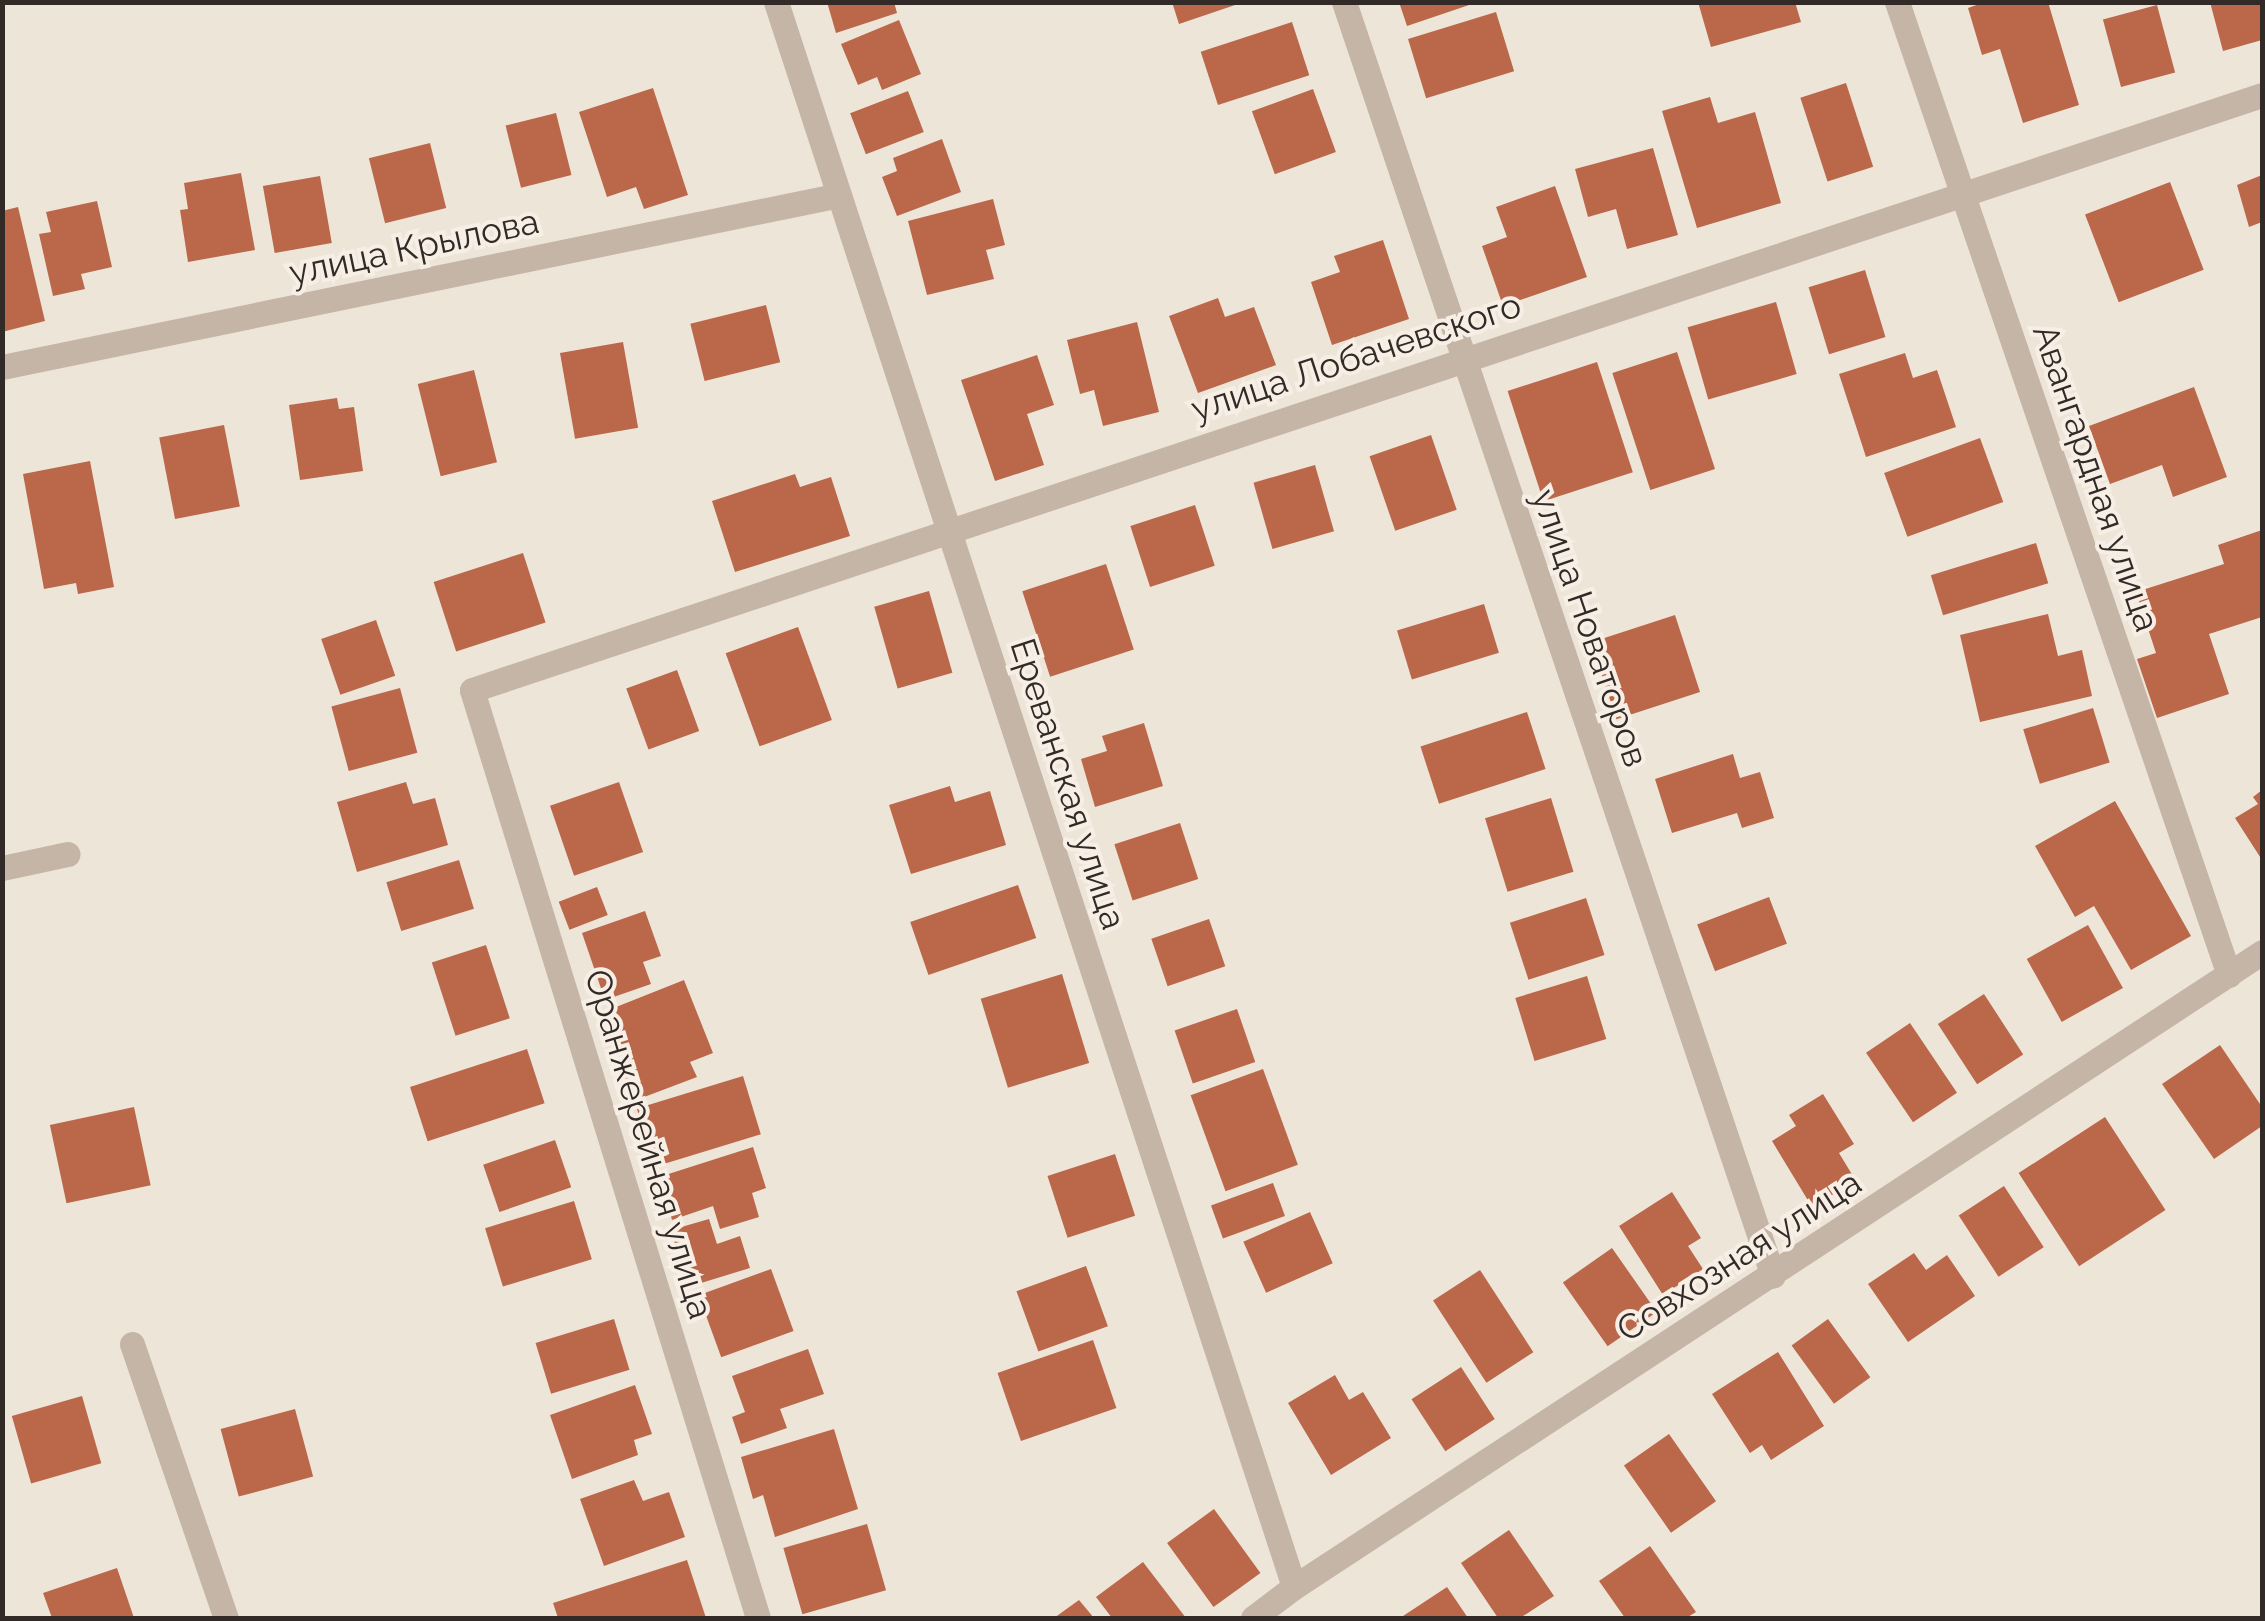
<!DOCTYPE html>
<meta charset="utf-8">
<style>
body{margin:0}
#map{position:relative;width:2265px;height:1621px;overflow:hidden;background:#eee5d9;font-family:Raleway,sans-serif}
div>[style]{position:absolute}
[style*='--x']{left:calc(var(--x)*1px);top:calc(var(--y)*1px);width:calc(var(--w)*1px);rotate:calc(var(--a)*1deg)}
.building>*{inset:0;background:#bb674a;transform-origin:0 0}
.minor>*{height:25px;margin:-12.5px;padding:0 12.5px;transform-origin:12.5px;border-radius:12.5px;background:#c5b5a6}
span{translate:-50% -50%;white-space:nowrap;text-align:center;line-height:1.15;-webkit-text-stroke:8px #f7efe5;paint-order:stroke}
.street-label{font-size:35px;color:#322a26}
.frame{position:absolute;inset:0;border:5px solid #322a26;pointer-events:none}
</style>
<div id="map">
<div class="building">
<i style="clip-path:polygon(827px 2px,894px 2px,897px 13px,836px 33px)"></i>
<i style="clip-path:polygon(1172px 2px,1241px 2px,1241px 3px,1179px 24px)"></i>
<i style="clip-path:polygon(1399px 2px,1475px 2px,1475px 3px,1407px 26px)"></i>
<i style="clip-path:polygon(1698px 2px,1795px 2px,1801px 22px,1711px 47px)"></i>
<i style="clip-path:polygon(1985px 2px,2048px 2px,2079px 105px,2023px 123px,2000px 49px,1982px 55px,1968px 8px)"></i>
<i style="clip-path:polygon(2210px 2px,2262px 2px,2262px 40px,2223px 51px)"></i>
<i style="left:2157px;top:5px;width:70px;height:56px;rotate:75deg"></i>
<i style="left:1496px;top:12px;width:62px;height:92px;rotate:73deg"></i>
<i style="clip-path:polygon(899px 20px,921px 74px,882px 90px,877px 77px,858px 85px,841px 44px)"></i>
<i style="left:1292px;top:22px;width:56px;height:96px;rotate:72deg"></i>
<i style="left:1846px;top:83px;width:88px;height:48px;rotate:72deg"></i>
<i style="clip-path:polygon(653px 88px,688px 195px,644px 209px,636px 187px,607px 197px,579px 112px)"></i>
<i style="left:1313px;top:89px;width:67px;height:65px;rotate:70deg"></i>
<i style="left:908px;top:91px;width:44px;height:62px;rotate:69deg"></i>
<i style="clip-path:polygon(1710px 97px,1718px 123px,1755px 112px,1781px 203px,1697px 228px,1662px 111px)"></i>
<i style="left:556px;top:113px;width:64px;height:52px;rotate:76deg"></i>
<i style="clip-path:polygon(942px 139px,961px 192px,897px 216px,882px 177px,897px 171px,893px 158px)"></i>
<i style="left:430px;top:143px;width:67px;height:63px;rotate:76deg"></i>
<i style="clip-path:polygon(1653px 148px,1678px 235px,1627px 249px,1616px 209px,1588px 217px,1575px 169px)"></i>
<i style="clip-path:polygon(241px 173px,255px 250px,188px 262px,180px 210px,188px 209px,184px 183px)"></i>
<i style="clip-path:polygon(2262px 175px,2262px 222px,2249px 227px,2237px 185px)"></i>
<i style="left:320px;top:176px;width:68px;height:58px;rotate:80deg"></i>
<i style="left:2170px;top:182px;width:94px;height:91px;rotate:69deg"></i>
<i style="clip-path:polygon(1555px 186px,1587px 277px,1503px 306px,1482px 246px,1507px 237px,1496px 207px)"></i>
<i style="clip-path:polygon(993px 199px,1005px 245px,986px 250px,994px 279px,927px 295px,908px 221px)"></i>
<i style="clip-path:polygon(97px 201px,112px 267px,81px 274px,85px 289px,53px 296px,39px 234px,51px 232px,46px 212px)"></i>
<i style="clip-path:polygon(18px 207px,45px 321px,2px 332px,2px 211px)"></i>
<i style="clip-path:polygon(1383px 240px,1409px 319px,1332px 345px,1311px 282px,1340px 272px,1334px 256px)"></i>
<i style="left:1865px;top:270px;width:70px;height:59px;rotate:73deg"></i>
<i style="clip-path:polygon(1218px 298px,1225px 317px,1254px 307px,1276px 365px,1198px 393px,1169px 316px)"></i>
<i style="left:1776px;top:302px;width:75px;height:92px;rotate:74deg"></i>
<i style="left:766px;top:305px;width:59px;height:78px;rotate:76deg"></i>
<i style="clip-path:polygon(1137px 322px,1159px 412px,1103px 426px,1094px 390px,1080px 394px,1067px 340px)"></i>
<i style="left:623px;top:342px;width:87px;height:64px;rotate:80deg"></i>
<i style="left:1677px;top:352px;width:123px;height:68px;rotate:72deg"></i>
<i style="clip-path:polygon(1905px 353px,1913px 378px,1937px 370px,1956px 427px,1866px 457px,1839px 374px)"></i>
<i style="clip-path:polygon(1037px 355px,1054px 405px,1027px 414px,1044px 465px,995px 481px,961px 380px)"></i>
<i style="left:1597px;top:362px;width:116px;height:94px;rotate:72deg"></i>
<i style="left:474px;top:370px;width:95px;height:58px;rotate:76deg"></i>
<i style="clip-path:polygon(2194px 387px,2227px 477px,2173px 497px,2162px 465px,2110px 484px,2089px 426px)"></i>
<i style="clip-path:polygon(337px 398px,339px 409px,354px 407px,363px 471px,300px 480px,289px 405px)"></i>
<i style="left:224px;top:425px;width:83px;height:66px;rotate:79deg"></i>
<i style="left:1431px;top:435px;width:79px;height:65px;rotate:71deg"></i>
<i style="left:1980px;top:438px;width:68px;height:102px;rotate:70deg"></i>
<i style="clip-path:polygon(90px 461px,114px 587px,78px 594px,76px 583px,44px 589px,23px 474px)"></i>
<i style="left:1315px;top:465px;width:69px;height:64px;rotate:74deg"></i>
<i style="clip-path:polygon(795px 474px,800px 487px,831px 477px,850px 536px,735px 572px,712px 501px)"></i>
<i style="left:1195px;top:505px;width:64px;height:68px;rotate:72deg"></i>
<i style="clip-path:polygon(2262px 530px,2262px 617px,2209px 634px,2229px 694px,2157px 718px,2137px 659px,2156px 653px,2136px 592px,2224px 564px,2218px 545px)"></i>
<i style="left:2036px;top:543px;width:42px;height:110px;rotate:73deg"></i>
<i style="left:523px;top:553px;width:73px;height:94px;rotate:72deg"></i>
<i style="left:1106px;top:564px;width:90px;height:88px;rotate:72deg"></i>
<i style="left:929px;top:591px;width:85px;height:57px;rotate:74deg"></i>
<i style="left:1484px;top:604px;width:51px;height:91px;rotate:73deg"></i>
<i style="clip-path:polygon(2048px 614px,2058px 656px,2082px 650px,2092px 696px,1980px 722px,1960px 635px)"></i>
<i style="left:1675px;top:615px;width:81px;height:88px;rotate:72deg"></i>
<i style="left:376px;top:620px;width:59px;height:58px;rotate:71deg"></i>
<i style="left:798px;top:627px;width:99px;height:77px;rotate:70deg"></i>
<i style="left:677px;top:670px;width:65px;height:54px;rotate:70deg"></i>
<i style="left:400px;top:688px;width:67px;height:71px;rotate:75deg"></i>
<i style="left:2093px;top:708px;width:57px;height:73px;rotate:73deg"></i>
<i style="left:1527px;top:712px;width:60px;height:112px;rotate:72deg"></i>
<i style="clip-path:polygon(1144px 723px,1163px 786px,1095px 807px,1081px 759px,1107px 751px,1102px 736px)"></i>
<i style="clip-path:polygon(1733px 754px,1740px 778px,1760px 772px,1774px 818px,1742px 828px,1737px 813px,1672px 833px,1655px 779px)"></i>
<i style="clip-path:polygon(406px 782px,413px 804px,435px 798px,448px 845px,357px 872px,337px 802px)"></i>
<i style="left:619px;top:782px;width:74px;height:73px;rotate:71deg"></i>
<i style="clip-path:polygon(950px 786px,955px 802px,990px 791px,1006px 845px,911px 874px,889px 805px)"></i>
<i style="clip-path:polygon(2262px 790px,2262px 860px,2235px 818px,2258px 804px,2253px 797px)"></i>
<i style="left:1551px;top:798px;width:77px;height:69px;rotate:73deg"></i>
<i style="clip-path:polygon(2115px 801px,2191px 936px,2131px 970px,2094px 906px,2075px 917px,2035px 846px)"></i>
<i style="left:1180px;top:823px;width:59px;height:69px;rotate:72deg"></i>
<i style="left:459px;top:860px;width:51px;height:76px;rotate:73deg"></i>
<i style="left:1018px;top:885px;width:56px;height:114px;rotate:71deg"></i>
<i style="left:597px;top:887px;width:30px;height:41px;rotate:69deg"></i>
<i style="left:1769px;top:897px;width:50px;height:77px;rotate:69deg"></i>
<i style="left:1586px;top:898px;width:60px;height:80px;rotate:72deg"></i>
<i style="clip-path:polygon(645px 911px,661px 956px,643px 962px,651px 984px,605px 1000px,582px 933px)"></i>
<i style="left:1209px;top:919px;width:50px;height:61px;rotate:71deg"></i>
<i style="left:2088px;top:925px;width:72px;height:70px;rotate:61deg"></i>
<i style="left:486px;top:945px;width:77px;height:57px;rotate:72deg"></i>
<i style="left:1062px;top:974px;width:93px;height:85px;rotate:73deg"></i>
<i style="left:1587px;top:976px;width:66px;height:75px;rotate:73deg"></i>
<i style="clip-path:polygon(684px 980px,713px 1053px,690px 1062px,697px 1077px,631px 1102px,621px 1076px,631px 1072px,606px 1011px)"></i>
<i style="left:1984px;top:994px;width:72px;height:55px;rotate:57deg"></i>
<i style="left:1237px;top:1009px;width:56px;height:66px;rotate:71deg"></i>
<i style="left:1910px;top:1023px;width:84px;height:53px;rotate:56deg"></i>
<i style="clip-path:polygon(2220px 1045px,2262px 1107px,2262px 1126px,2214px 1159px,2162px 1084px)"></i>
<i style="left:527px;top:1049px;width:57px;height:123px;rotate:72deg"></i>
<i style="left:1263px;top:1069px;width:102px;height:77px;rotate:70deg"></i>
<i style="left:743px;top:1076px;width:61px;height:111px;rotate:73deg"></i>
<i style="clip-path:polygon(1823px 1094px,1854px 1144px,1839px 1153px,1856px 1181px,1812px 1207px,1772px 1141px,1796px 1126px,1789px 1115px)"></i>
<i style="left:134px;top:1107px;width:80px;height:86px;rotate:78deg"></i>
<i style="left:2105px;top:1117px;width:111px;height:103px;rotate:57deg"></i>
<i style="left:555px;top:1140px;width:50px;height:76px;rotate:71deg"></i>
<i style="clip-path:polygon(753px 1147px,766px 1188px,752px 1193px,759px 1217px,720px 1229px,713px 1206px,672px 1220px,659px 1177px)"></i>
<i style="left:1115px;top:1154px;width:65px;height:71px;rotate:72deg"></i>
<i style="left:1273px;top:1183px;width:35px;height:66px;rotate:70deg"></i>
<i style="left:2004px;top:1186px;width:73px;height:54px;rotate:57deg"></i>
<i style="clip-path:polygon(1672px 1192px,1701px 1238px,1688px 1246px,1703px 1269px,1663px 1295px,1619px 1226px)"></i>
<i style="left:574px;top:1201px;width:61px;height:93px;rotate:73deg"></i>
<i style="left:1310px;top:1212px;width:56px;height:73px;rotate:66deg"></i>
<i style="clip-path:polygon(709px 1219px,717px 1244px,740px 1236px,750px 1268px,688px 1287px,671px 1230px)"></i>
<i style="left:1612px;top:1248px;width:78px;height:60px;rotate:55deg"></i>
<i style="clip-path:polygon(1914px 1253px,1926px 1270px,1947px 1255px,1975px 1296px,1908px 1342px,1868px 1284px)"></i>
<i style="left:1086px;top:1266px;width:64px;height:74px;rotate:70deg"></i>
<i style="left:771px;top:1269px;width:66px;height:77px;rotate:70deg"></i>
<i style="left:1480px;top:1270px;width:98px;height:56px;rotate:57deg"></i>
<i style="left:614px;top:1319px;width:53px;height:82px;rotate:73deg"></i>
<i style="left:1828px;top:1319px;width:72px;height:45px;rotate:54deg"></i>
<i style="left:1093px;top:1340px;width:72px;height:101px;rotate:71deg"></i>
<i style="clip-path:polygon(808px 1349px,824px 1394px,780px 1409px,787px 1428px,741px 1444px,732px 1417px,745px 1412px,732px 1376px)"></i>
<i style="clip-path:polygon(1778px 1352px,1824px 1426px,1771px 1460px,1762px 1445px,1750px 1453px,1712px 1394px)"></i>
<i style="left:1461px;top:1367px;width:62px;height:59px;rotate:57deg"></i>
<i style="clip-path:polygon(1335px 1375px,1349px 1400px,1363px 1392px,1391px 1438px,1331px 1475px,1288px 1403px)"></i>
<i style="clip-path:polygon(635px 1385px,652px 1434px,634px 1440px,638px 1455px,572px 1479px,550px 1415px)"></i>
<i style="left:82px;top:1396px;width:70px;height:73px;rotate:74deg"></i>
<i style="left:295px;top:1409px;width:70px;height:77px;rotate:75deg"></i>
<i style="clip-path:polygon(834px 1429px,858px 1509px,775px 1537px,763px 1495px,753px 1499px,741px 1457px)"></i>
<i style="left:1669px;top:1434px;width:82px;height:55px;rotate:55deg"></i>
<i style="clip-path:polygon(634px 1480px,643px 1501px,669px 1492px,685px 1537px,604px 1566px,580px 1499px)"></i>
<i style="left:1214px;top:1509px;width:79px;height:58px;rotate:54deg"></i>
<i style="left:867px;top:1524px;width:69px;height:87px;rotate:74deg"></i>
<i style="clip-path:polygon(1509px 1530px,1554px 1596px,1520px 1618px,1498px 1618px,1461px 1563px)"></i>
<i style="clip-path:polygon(1650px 1546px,1696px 1612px,1686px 1618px,1625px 1618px,1599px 1581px)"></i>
<i style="clip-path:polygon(687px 1560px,706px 1618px,558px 1618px,553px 1603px)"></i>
<i style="clip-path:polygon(1143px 1562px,1186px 1618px,1112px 1618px,1096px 1597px)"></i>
<i style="clip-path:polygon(117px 1568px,134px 1618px,52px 1618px,43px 1593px)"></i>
<i style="clip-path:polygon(1447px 1587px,1468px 1618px,1400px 1618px)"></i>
<i style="clip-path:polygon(1079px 1600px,1094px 1618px,1054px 1618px)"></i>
</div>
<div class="minor">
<i style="--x:776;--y:2;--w:1667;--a:71.9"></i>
<i style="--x:1344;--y:2;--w:1344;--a:71.39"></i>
<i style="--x:1897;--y:2;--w:1028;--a:71.16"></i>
<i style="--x:2;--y:367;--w:854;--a:-11.61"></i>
<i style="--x:2;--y:868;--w:67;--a:-12"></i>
<i style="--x:132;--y:1344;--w:290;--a:71.1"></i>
<i style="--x:758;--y:1618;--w:971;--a:-107.13"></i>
<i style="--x:472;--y:690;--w:1886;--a:-18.39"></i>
<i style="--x:1253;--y:1618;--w:51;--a:-37.1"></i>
<i style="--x:1294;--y:1587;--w:1158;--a:-33.26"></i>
</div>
<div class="street-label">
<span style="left:414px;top:247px;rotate:-12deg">улица Крылова</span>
<span style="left:1356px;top:357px;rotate:-18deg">улица Лобачевского</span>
<span style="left:2096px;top:478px;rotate:71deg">Авангардная улица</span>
<span style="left:1590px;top:628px;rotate:71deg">улица Новаторов</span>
<span style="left:1068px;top:784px;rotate:72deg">Ереванская улица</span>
<span style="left:649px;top:1144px;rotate:73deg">Оранжерейная улица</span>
<span style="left:1739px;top:1256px;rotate:-33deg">Совхозная улица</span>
</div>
<div class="frame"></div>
</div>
